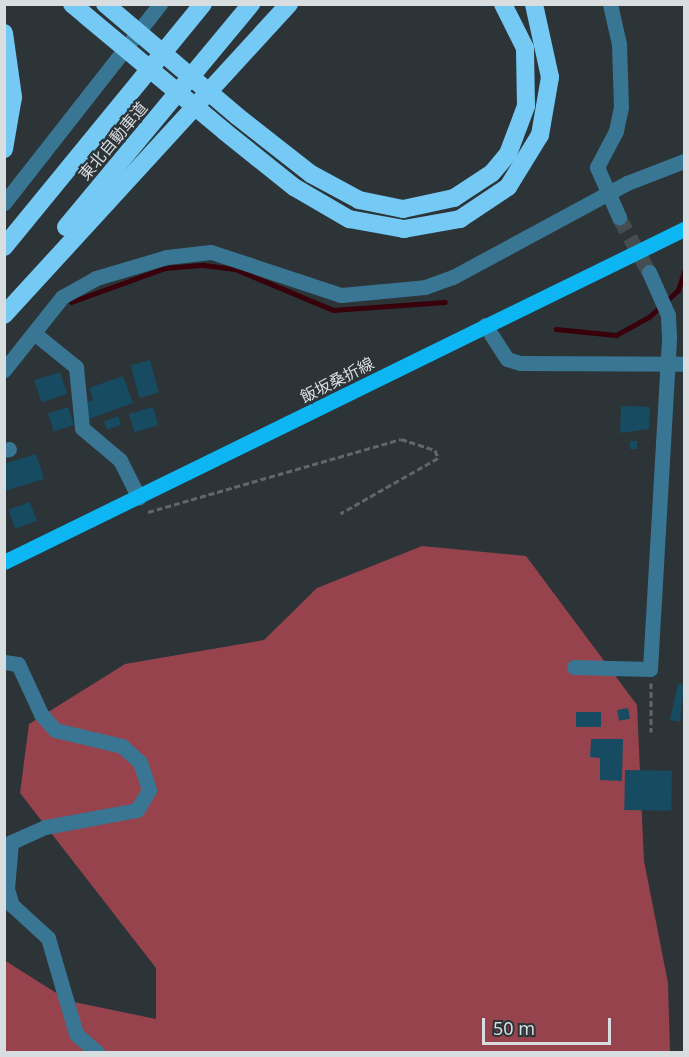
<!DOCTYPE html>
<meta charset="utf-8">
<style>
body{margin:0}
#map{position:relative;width:689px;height:1057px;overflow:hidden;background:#2c3438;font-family:"Noto Sans","Noto Sans JP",sans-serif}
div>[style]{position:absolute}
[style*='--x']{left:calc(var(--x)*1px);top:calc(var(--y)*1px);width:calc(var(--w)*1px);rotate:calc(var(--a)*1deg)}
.forest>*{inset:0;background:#96434d}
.stream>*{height:5px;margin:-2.5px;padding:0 2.5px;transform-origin:2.5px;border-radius:2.5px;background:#37000b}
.building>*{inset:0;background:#164b62;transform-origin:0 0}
.minor-tunnel>*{height:15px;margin-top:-7.5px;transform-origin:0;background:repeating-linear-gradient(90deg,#464d51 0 15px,transparent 0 23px)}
.path>*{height:3px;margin-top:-1.5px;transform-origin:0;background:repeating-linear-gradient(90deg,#60676b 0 6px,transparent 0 9px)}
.minor>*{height:15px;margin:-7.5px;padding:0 7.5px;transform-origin:7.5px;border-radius:7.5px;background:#397693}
.major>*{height:15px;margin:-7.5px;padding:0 7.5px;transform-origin:7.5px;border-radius:7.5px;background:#0cb6f2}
.highway>*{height:18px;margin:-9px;padding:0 9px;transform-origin:9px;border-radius:9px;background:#74caf5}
.highway-bridge>*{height:18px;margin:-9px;padding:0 9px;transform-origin:9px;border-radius:9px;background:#74caf5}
span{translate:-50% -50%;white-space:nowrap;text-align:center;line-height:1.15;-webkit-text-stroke:4.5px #2c3438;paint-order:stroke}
.street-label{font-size:16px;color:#d8dde0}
.frame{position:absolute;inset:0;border:6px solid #d8dde0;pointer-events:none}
.scale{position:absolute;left:482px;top:1018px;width:129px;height:27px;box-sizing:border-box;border:3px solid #d8dde0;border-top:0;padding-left:8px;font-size:18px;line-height:21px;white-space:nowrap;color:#d8dde0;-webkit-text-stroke:4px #2c3438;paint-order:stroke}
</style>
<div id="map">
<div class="forest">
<i style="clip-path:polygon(422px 546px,526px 556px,637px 705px,644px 861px,668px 983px,670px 1052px,5px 1052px,4px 960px,69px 1001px,156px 1019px,156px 968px,20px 793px,29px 724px,125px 664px,264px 640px,317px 588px)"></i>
</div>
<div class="stream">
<i style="--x:71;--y:302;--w:100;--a:-19.9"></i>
<i style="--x:165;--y:268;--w:38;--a:-5"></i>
<i style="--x:203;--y:265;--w:32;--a:7"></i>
<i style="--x:235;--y:269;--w:106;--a:22.7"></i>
<i style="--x:333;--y:310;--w:112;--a:-4.1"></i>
<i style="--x:556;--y:329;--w:60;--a:5.7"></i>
<i style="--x:616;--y:335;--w:38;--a:-29"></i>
<i style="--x:649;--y:317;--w:40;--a:-43"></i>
<i style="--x:678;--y:290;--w:20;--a:-72"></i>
</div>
<div class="building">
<i style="left:150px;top:360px;width:34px;height:20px;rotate:75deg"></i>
<i style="left:60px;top:372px;width:23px;height:27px;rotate:72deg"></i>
<i style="clip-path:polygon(123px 376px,133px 403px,89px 419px,83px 404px,93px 400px,89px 388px)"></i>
<i style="clip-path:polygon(621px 406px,650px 407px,649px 429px,620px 433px)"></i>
<i style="left:68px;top:407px;width:19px;height:21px;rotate:72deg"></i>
<i style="left:153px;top:407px;width:19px;height:25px;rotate:74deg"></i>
<i style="left:118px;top:416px;width:9px;height:15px;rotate:69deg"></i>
<i style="left:630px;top:441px;width:7px;height:8px"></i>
<i style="clip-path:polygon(36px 454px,44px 479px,4px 491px,4px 464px)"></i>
<i style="left:30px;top:502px;width:20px;height:23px;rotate:70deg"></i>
<i style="clip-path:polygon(678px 684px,684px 685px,680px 722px,670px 720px)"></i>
<i style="left:628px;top:708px;width:11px;height:11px;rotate:80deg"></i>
<i style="left:576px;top:712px;width:25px;height:15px"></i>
<i style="clip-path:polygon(591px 739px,623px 739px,622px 781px,600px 780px,600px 758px,590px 757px)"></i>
<i style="left:625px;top:770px;width:47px;height:40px;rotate:1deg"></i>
</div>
<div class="minor-tunnel">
<i style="--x:619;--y:217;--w:63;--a:61.4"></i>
</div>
<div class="path">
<i style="--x:148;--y:512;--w:263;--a:-16.1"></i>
<i style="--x:401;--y:439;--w:36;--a:18"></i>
<i style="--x:435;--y:450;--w:9;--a:69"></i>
<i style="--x:438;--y:458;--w:112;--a:150.4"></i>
<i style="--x:651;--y:683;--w:49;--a:90"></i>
</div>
<div class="minor">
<i style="--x:610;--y:4;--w:41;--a:77.3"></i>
<i style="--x:619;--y:44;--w:63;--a:88.2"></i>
<i style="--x:621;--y:107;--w:25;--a:102"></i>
<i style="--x:616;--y:131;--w:41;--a:117.8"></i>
<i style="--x:597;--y:167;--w:55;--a:66.3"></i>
<i style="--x:4;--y:203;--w:253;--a:-51.9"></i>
<i style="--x:485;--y:325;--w:40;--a:57.1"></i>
<i style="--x:507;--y:359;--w:14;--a:17"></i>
<i style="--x:520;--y:363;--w:164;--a:0.3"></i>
<i style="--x:34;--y:333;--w:54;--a:39"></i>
<i style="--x:76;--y:367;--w:61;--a:84.4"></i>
<i style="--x:82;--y:428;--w:50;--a:40.1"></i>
<i style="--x:120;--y:460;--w:42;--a:63.4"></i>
<i style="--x:4;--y:370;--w:93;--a:-51.5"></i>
<i style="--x:62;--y:297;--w:39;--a:-29"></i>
<i style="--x:96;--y:278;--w:74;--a:-16.5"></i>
<i style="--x:167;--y:257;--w:44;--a:-6.5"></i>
<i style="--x:211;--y:252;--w:137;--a:18.3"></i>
<i style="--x:341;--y:295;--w:84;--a:-5.4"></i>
<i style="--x:425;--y:287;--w:30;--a:-20"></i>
<i style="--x:453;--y:277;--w:198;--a:-28.4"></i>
<i style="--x:627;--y:183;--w:61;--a:-21.1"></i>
<i style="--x:4;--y:450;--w:5;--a:-11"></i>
<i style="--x:4;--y:662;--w:14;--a:8"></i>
<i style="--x:18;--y:664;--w:55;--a:65.3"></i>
<i style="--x:41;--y:714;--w:21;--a:49"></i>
<i style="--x:55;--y:730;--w:69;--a:13.4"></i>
<i style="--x:122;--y:746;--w:24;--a:42"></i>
<i style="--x:140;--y:762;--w:29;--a:72"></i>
<i style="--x:149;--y:790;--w:23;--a:121"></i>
<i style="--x:137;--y:810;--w:94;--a:169.5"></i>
<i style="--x:45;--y:827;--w:37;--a:156"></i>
<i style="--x:11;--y:842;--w:47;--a:94.9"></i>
<i style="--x:7;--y:889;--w:17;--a:73"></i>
<i style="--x:12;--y:905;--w:49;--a:42.5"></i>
<i style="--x:48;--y:938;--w:100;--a:73.7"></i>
<i style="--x:76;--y:1034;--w:28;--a:41"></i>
<i style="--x:574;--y:667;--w:76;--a:1.5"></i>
<i style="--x:650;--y:669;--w:334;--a:-86.7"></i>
<i style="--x:669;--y:336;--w:21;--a:-93"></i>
<i style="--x:668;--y:315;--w:47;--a:-113.8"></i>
</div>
<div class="major">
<i style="--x:4;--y:562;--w:757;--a:-26.09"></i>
</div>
<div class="highway">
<i style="--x:72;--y:4;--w:17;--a:40"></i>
<i style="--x:4;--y:33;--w:65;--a:82"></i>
<i style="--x:13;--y:97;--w:53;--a:99.8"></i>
<i style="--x:237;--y:116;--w:94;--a:38.1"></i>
<i style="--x:311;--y:174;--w:55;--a:28.4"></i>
<i style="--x:359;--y:200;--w:45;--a:11.6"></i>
<i style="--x:403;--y:209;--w:52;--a:-12.2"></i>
<i style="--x:454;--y:198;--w:45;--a:-33.3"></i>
<i style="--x:492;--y:173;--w:25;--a:-50"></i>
<i style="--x:508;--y:154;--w:51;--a:-69.4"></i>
<i style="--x:526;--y:106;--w:58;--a:-91"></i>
<i style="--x:525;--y:48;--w:49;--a:-116.6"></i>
<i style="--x:224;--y:131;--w:90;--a:38.7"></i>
<i style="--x:294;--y:187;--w:64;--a:30.2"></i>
<i style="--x:349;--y:219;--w:56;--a:10.3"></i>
<i style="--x:404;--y:229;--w:57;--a:-10.1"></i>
<i style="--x:460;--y:219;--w:58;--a:-33.7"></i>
<i style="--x:508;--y:187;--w:61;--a:-58.4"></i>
<i style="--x:540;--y:135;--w:59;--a:-80.2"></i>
<i style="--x:550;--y:77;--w:75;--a:-102.4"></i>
<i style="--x:66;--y:227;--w:290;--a:-50.3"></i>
<i style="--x:4;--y:247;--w:314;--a:-50.7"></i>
<i style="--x:4;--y:315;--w:422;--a:-47.5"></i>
</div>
<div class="highway-bridge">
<i style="--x:105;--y:4;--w:173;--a:40.3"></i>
<i style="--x:85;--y:15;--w:181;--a:39.8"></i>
</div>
<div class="street-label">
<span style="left:113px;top:141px;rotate:-50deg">東北自動車道</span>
<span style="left:337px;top:380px;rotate:-27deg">飯坂桑折線</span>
</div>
<div class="frame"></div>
<div class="scale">50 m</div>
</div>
